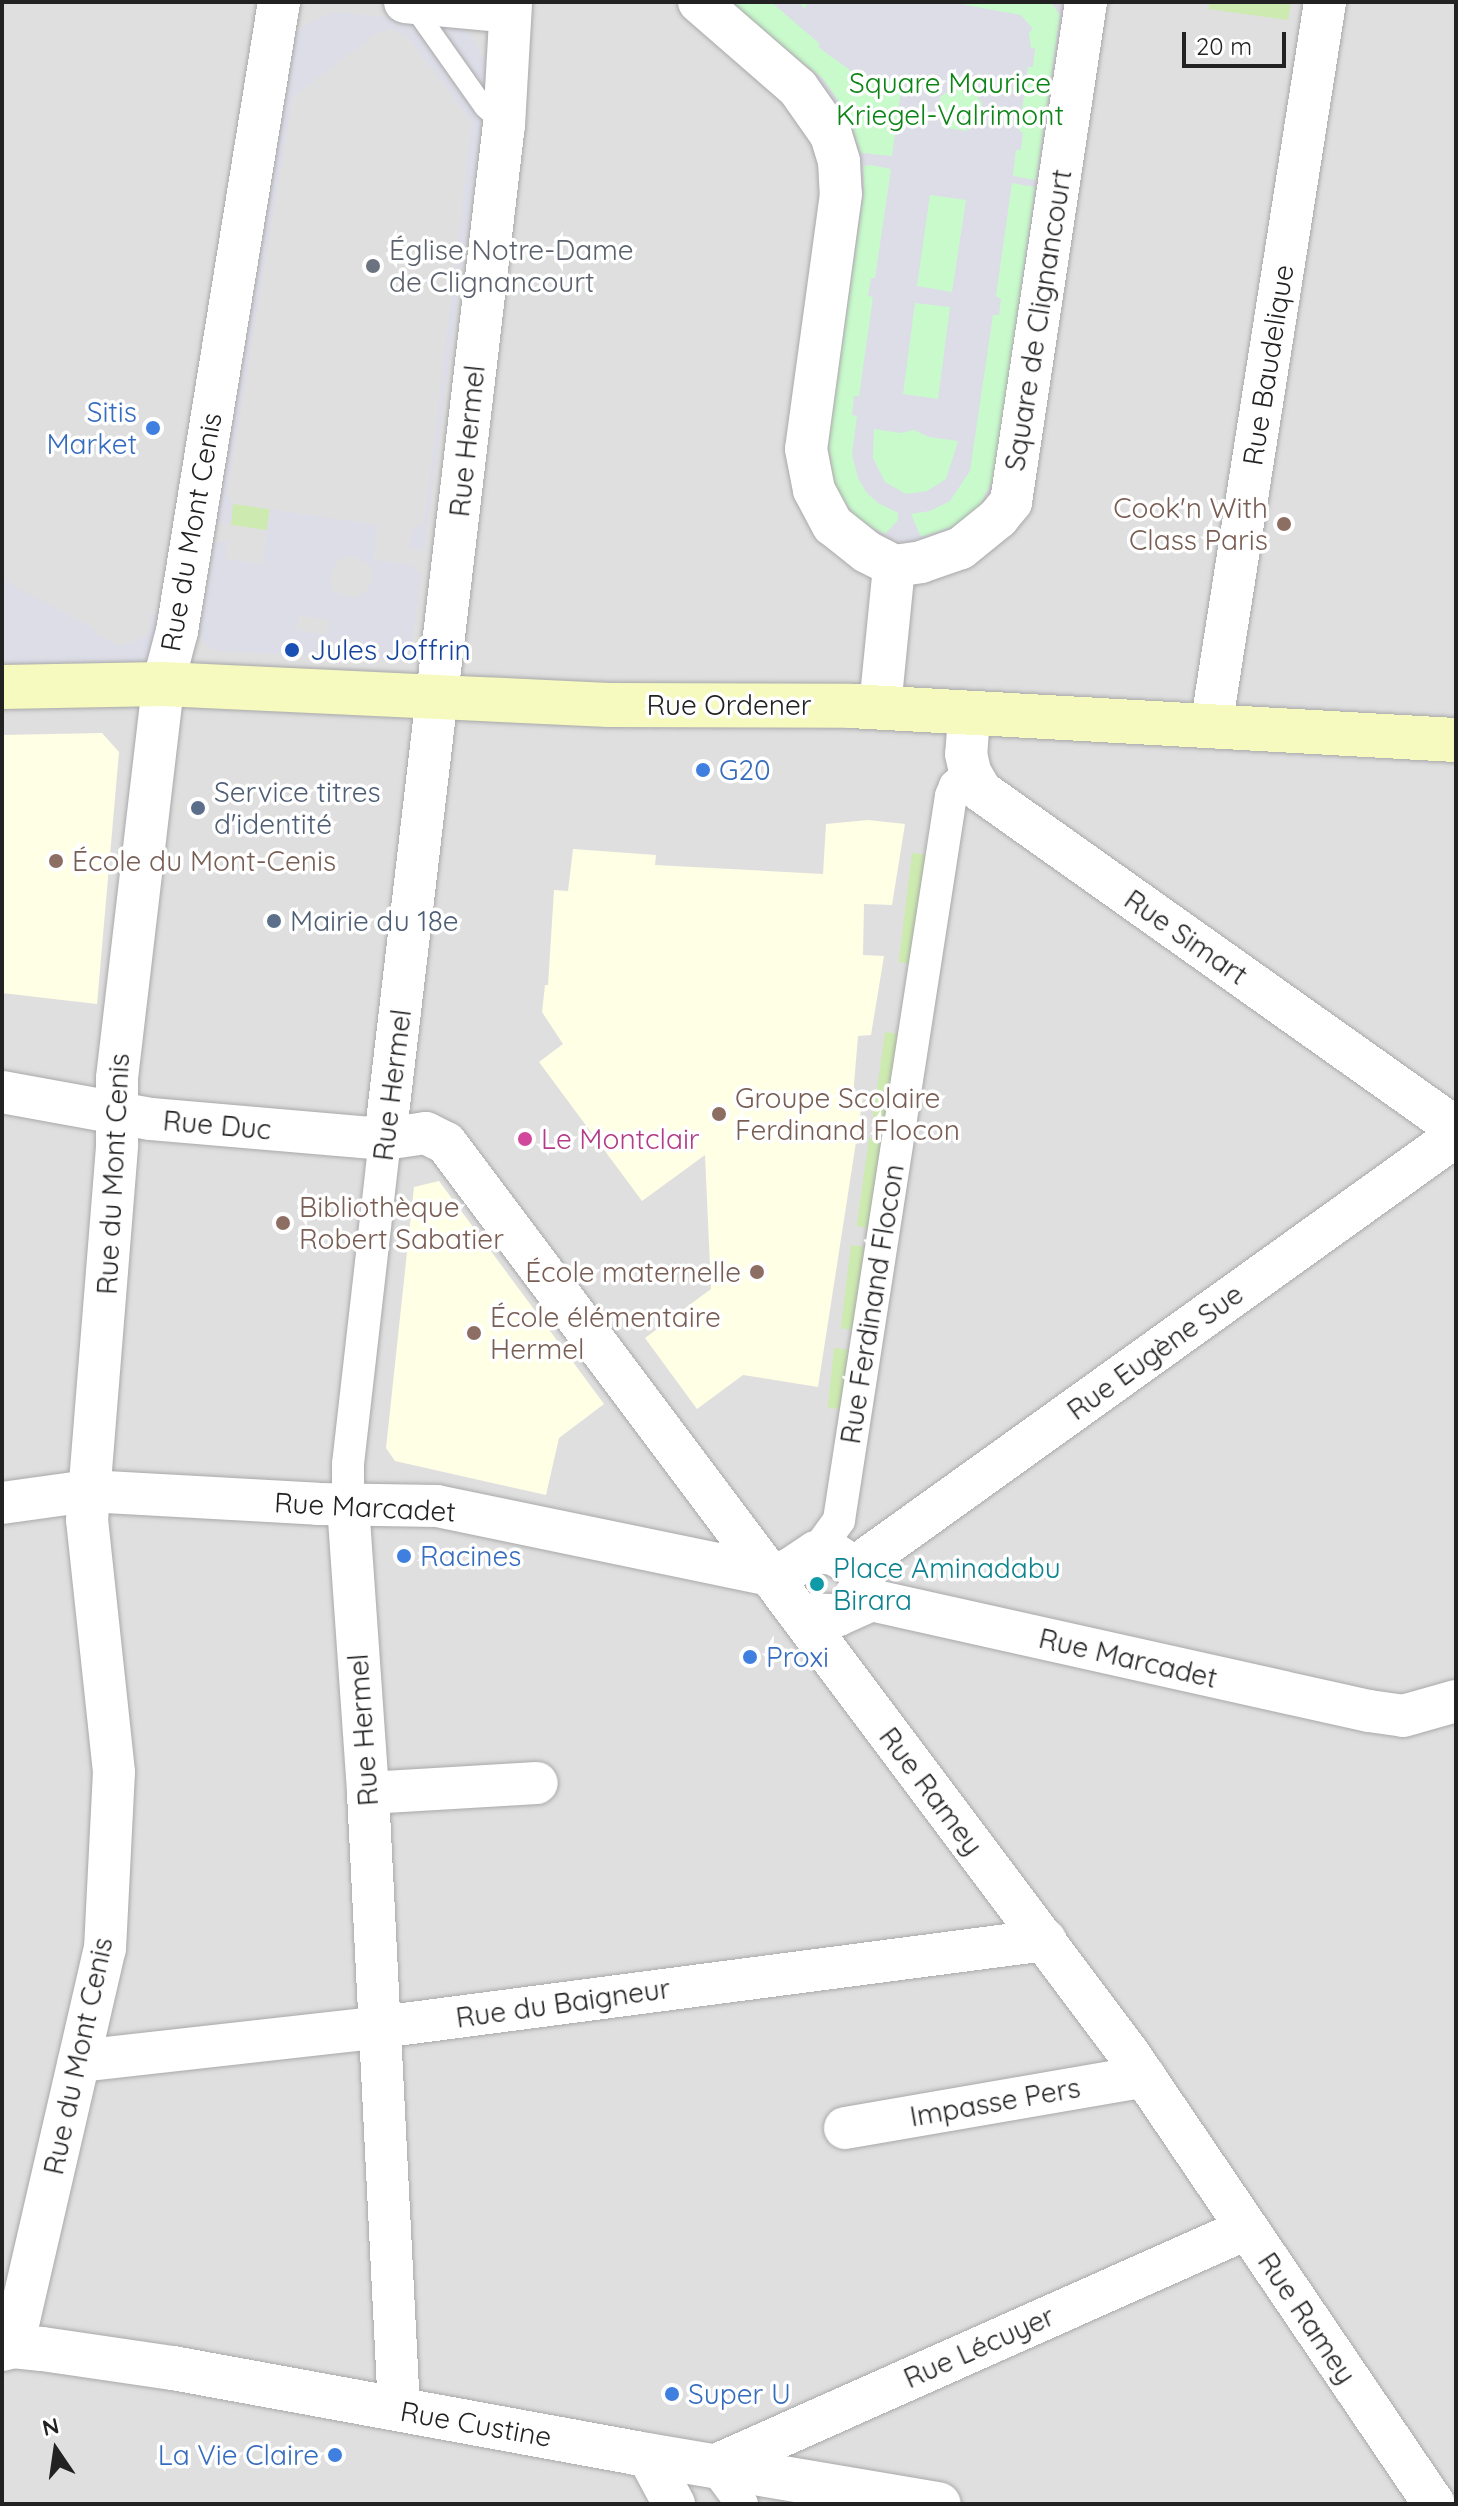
<!DOCTYPE html>
<meta charset="utf-8">
<style>
body{margin:0}
#map{position:relative;width:1458px;height:2506px;overflow:hidden;background:#f2efe9;font-family:Quicksand,sans-serif}
div>[style]{position:absolute}
[style*='--x']{left:calc(var(--x)*1px);top:calc(var(--y)*1px);width:calc(var(--w)*1px);rotate:calc(var(--a)*1deg)}
.residential>*{inset:0;background:#e0dfdf;transform-origin:0 0}
.education>*{inset:0;background:#ffffe5}
.grass>*{inset:0;background:#cdebb0;transform-origin:0 0}
.park>*{inset:0;background:#c8facc}
.plaza>*{inset:0;background:#dddde8}
.roads{filter:drop-shadow(0 0 2px #a9a9a9) drop-shadow(0 0 2px #a9a9a9)}
.service>*{height:20px;margin:-10px;padding:0 10px;transform-origin:10px;border-radius:10px;background:#fff}
.pedestrian>*{height:32px;margin:-16px;padding:0 16px;transform-origin:16px;border-radius:16px;background:#fff}
.minor>*{height:42px;margin:-21px;padding:0 21px;transform-origin:21px;border-radius:21px;background:#fff}
.tertiary>*{height:44px;margin:-22px;padding:0 22px;transform-origin:22px;border-radius:22px;background:#fff}
.secondary>*{height:44px;margin:-22px;padding:0 22px;transform-origin:22px;border-radius:22px;background:#f7fabf}
.dots>*{width:22px;height:22px;translate:-50% -50%;box-sizing:border-box;border:4px solid #fff;border-radius:50%}
span{translate:-50% -50%;white-space:nowrap;text-align:center;line-height:1.15;-webkit-text-stroke:7px #fff;paint-order:stroke}
.park-label{font-size:28px;color:#0c8416}
.worship-label{font-size:28px;color:#5b616d}
.left{translate:0 -50%;text-align:left}
.street-label{font-size:28px;color:#222}
.shop-label{font-size:28px;color:#366cbe}
.right{translate:-100% -50%;text-align:right}
.education-label{font-size:28px;color:#785e54}
.transit-label{font-size:28px;color:#164399}
.service-label{font-size:28px;color:#4e5e75}
.hotel-label{font-size:28px;color:#b23c85}
.culture-label{font-size:28px;color:#0d838f}
.frame{position:absolute;inset:0;border:4px solid #222;pointer-events:none}
.north{position:absolute;left:16px;top:2410px;width:80px;height:80px;-webkit-text-stroke:6px #fff;paint-order:stroke;rotate:347deg;font-size:22px;font-weight:700;line-height:32px;text-align:center;color:#222}
.north::after{content:'';display:block;margin:auto;width:28px;height:36px;background:#222;clip-path:polygon(50% 0,100% 100%,50% 72%,0 100%)}
.scale{position:absolute;left:1182px;top:32px;width:104px;height:36px;box-sizing:border-box;border:4px solid #222;border-top:0;padding-left:10px;font-size:24px;line-height:28px;white-space:nowrap;color:#222;-webkit-text-stroke:6px #fff;paint-order:stroke}
</style>
<div id="map">
<div class="residential">
<i style="left:2px;top:2px;width:1454px;height:2502px"></i>
</div>
<div class="education">
<i style="clip-path:polygon(102px 733px,119px 752px,97px 1004px,2px 993px,2px 735px)"></i>
<i style="clip-path:polygon(868px 820px,905px 824px,892px 905px,864px 904px,863px 955px,884px 956px,871px 1035px,858px 1036px,853px 1096px,863px 1097px,818px 1387px,743px 1375px,697px 1409px,645px 1338px,711px 1289px,705px 1155px,642px 1201px,539px 1062px,563px 1044px,542px 1012px,545px 985px,548px 985px,554px 890px,568px 891px,573px 849px,656px 855px,655px 865px,823px 874px,826px 824px)"></i>
<i style="clip-path:polygon(439px 1181px,604px 1404px,559px 1438px,546px 1495px,395px 1461px,386px 1448px,414px 1187px)"></i>
</div>
<div class="grass">
<i style="clip-path:polygon(1210px 2px,1291px 2px,1288px 20px,1208px 9px)"></i>
<i style="left:233px;top:504px;width:37px;height:21px;rotate:8deg"></i>
<i style="left:912px;top:853px;width:17px;height:110px;rotate:7deg"></i>
<i style="left:885px;top:1032px;width:14px;height:91px;rotate:8deg"></i>
<i style="left:869px;top:1138px;width:15px;height:89px;rotate:8deg"></i>
<i style="left:851px;top:1245px;width:17px;height:84px;rotate:7deg"></i>
<i style="left:834px;top:1348px;width:18px;height:60px;rotate:6deg"></i>
</div>
<div class="park">
<i style="clip-path:polygon(729px 2px,1051px 2px,1060px 15px,995px 475px,980px 506px,950px 530px,921px 537px,885px 534px,859px 521px,835px 489px,828px 440px,864px 191px,863px 166px,869px 153px,861px 153px,848px 115px,823px 79px)"></i>
</div>
<div class="plaza">
<i style="clip-path:polygon(evenodd,721px 2px,729px 2px,823px 79px,848px 115px,861px 153px,892px 156px,902px 82px,855px 74px,818px 47px,820px 44px,771px 2px,798px 2px,805px 9px,807px 2px,949px 2px,1021px 15px,1033px 29px,1029px 32px,1031px 48px,1035px 48px,1033px 67px,1028px 67px,1019px 131px,1023px 132px,1021px 150px,1016px 150px,1013px 176px,1036px 180px,1060px 15px,1051px 2px,1065px 2px,1067px 14px,1002px 475px,989px 509px,981px 519px,946px 539px,907px 548px,885px 545px,846px 518px,829px 494px,820px 452px,848px 251px,843px 240px,851px 187px,857px 175px,852px 146px,839px 113px,817px 84px,721px 2px,955px 87px,972px 90px,982px 103px,980px 121px,966px 131px,948px 128px,938px 115px,940px 97px,955px 87px,721px 2px,870px 165px,891px 169px,875px 278px,871px 278px,868px 296px,873px 297px,859px 396px,854px 396px,852px 415px,857px 416px,852px 455px,858px 478px,866px 492px,878px 503px,898px 513px,898px 520px,885px 534px,859px 521px,845px 506px,832px 481px,827px 449px,864px 191px,863px 166px,870px 165px,721px 2px,1012px 183px,1035px 187px,995px 475px,980px 506px,961px 524px,921px 537px,911px 514px,930px 511px,950px 501px,970px 471px,993px 315px,999px 315px,1001px 299px,996px 296px,1012px 183px,721px 2px,930px 195px,966px 200px,952px 292px,917px 286px,930px 195px,721px 2px,915px 303px,950px 307px,938px 399px,903px 394px,915px 303px,721px 2px,874px 429px,900px 433px,914px 430px,929px 437px,958px 441px,946px 479px,927px 491px,906px 494px,885px 482px,873px 458px,874px 429px)"></i>
<i style="clip-path:polygon(334px 12px,447px 22px,470px 34px,486px 62px,484px 107px,424px 551px,409px 550px,411px 530px,424px 523px,472px 123px,411px 41px,392px 29px,376px 34px,293px 97px,227px 495px,233px 504px,231px 525px,222px 523px,213px 514px,289px 44px,305px 24px)"></i>
<i style="clip-path:polygon(evenodd,270px 509px,378px 525px,374px 560px,412px 565px,421px 575px,412px 647px,407px 654px,386px 659px,213px 651px,209px 648px,199px 632px,215px 543px,227px 540px,226px 559px,262px 564px,270px 509px,352px 555px,369px 565px,373px 578px,367px 591px,355px 598px,335px 592px,329px 579px,338px 560px,352px 555px,270px 509px,298px 616px,330px 620px,328px 635px,297px 630px,298px 616px)"></i>
<i style="clip-path:polygon(2px 574px,7px 582px,95px 629px,93px 632px,119px 646px,147px 636px,151px 614px,164px 615px,151px 664px,2px 667px)"></i>
</div>
<div class="roads">
<div class="service">
<i style="--x:410;--y:2;--w:128;--a:54.8"></i>
<i style="--x:484;--y:107;--w:27;--a:42"></i>
</div>
<div class="pedestrian">
<i style="--x:348;--y:1505;--w:41;--a:-90"></i>
<i style="--x:348;--y:1464;--w:327;--a:-83.5"></i>
<i style="--x:816;--y:1552;--w:39;--a:-54"></i>
<i style="--x:839;--y:1520;--w:733;--a:-81.21"></i>
<i style="--x:951;--y:796;--w:11;--a:-68"></i>
<i style="--x:955;--y:786;--w:21;--a:-43"></i>
<i style="--x:714;--y:2466;--w:47;--a:53.6"></i>
</div>
<div class="minor">
<i style="--x:405;--y:2;--w:105;--a:5.4"></i>
<i style="--x:699;--y:2;--w:131;--a:41"></i>
<i style="--x:798;--y:88;--w:57;--a:54.9"></i>
<i style="--x:831;--y:135;--w:27;--a:73"></i>
<i style="--x:839;--y:161;--w:33;--a:87"></i>
<i style="--x:841;--y:194;--w:257;--a:97.8"></i>
<i style="--x:806;--y:449;--w:42;--a:79"></i>
<i style="--x:814;--y:490;--w:40;--a:62"></i>
<i style="--x:833;--y:525;--w:43;--a:38.5"></i>
<i style="--x:867;--y:552;--w:30;--a:27"></i>
<i style="--x:894;--y:566;--w:27;--a:-8"></i>
<i style="--x:921;--y:562;--w:42;--a:-19.3"></i>
<i style="--x:961;--y:548;--w:48;--a:-39"></i>
<i style="--x:998;--y:518;--w:21;--a:-51"></i>
<i style="--x:1011;--y:502;--w:506;--a:-81.47"></i>
<i style="--x:880;--y:707;--w:142;--a:-84.3"></i>
<i style="--x:969;--y:715;--w:39;--a:94"></i>
<i style="--x:966;--y:754;--w:18;--a:77"></i>
<i style="--x:970;--y:772;--w:22;--a:60"></i>
<i style="--x:981;--y:791;--w:582;--a:35.35"></i>
<i style="--x:1211;--y:727;--w:734;--a:-81.06"></i>
<i style="--x:2;--y:1092;--w:151;--a:10.3"></i>
<i style="--x:151;--y:1119;--w:235;--a:4.9"></i>
<i style="--x:385;--y:1139;--w:41;--a:-8.3"></i>
<i style="--x:426;--y:1133;--w:22;--a:27"></i>
<i style="--x:446;--y:1143;--w:1139;--a:53.14"></i>
<i style="--x:1129;--y:2054;--w:544;--a:55.87"></i>
<i style="--x:385;--y:1139;--w:1021;--a:-83.31"></i>
<i style="--x:504;--y:125;--w:123;--a:-86.7"></i>
<i style="--x:2;--y:1503;--w:87;--a:-7.9"></i>
<i style="--x:88;--y:1491;--w:230;--a:3.2"></i>
<i style="--x:318;--y:1504;--w:119;--a:1"></i>
<i style="--x:437;--y:1506;--w:341;--a:11.7"></i>
<i style="--x:771;--y:1575;--w:19;--a:-16"></i>
<i style="--x:789;--y:1570;--w:32;--a:-34"></i>
<i style="--x:816;--y:1552;--w:18;--a:6"></i>
<i style="--x:834;--y:1554;--w:25;--a:32"></i>
<i style="--x:855;--y:1567;--w:37;--a:64"></i>
<i style="--x:348;--y:1505;--w:289;--a:86"></i>
<i style="--x:368;--y:1793;--w:618;--a:87.12"></i>
<i style="--x:855;--y:1567;--w:740;--a:-35.65"></i>
<i style="--x:802;--y:1614;--w:36;--a:2"></i>
<i style="--x:838;--y:1615;--w:36;--a:-24"></i>
<i style="--x:871;--y:1600;--w:510;--a:12.57"></i>
<i style="--x:1369;--y:1711;--w:34;--a:8"></i>
<i style="--x:1403;--y:1716;--w:55;--a:-15.8"></i>
<i style="--x:368;--y:1793;--w:169;--a:-3.4"></i>
<i style="--x:79;--y:2061;--w:304;--a:-6.4"></i>
<i style="--x:381;--y:2027;--w:670;--a:-7.46"></i>
<i style="--x:845;--y:2128;--w:304;--a:-9.8"></i>
<i style="--x:2;--y:2337;--w:14;--a:39"></i>
<i style="--x:13;--y:2346;--w:408;--a:-77"></i>
<i style="--x:105;--y:1949;--w:177;--a:-87.1"></i>
<i style="--x:114;--y:1772;--w:253;--a:-96.1"></i>
<i style="--x:87;--y:1520;--w:377;--a:-85.4"></i>
<i style="--x:117;--y:1144;--w:66;--a:-90"></i>
<i style="--x:117;--y:1078;--w:397;--a:-83.3"></i>
<i style="--x:163;--y:684;--w:55;--a:-75.2"></i>
<i style="--x:177;--y:631;--w:637;--a:-80.79"></i>
<i style="--x:647;--y:2454;--w:57;--a:61.6"></i>
<i style="--x:714;--y:2466;--w:582;--a:-24.01"></i>
</div>
<div class="tertiary">
<i style="--x:2;--y:2349;--w:11;--a:-15"></i>
<i style="--x:13;--y:2346;--w:29;--a:6"></i>
<i style="--x:42;--y:2349;--w:132;--a:8.3"></i>
<i style="--x:173;--y:2368;--w:471;--a:10.4"></i>
<i style="--x:636;--y:2453;--w:307;--a:9.6"></i>
</div>
<div class="secondary">
<i style="--x:2;--y:687;--w:161;--a:-1.1"></i>
<i style="--x:163;--y:684;--w:446;--a:2.7"></i>
<i style="--x:609;--y:705;--w:242;--a:0.2"></i>
<i style="--x:851;--y:706;--w:606;--a:3.22"></i>
</div>
</div>
<div class="dots">
<i style="left:373px;top:266px;background:#6b7280"></i>
<i style="left:153px;top:428px;background:#3f7fe0"></i>
<i style="left:1284px;top:524px;background:#8d6e63"></i>
<i style="left:292px;top:650px;background:#1a4fb4"></i>
<i style="left:703px;top:770px;background:#3f7fe0"></i>
<i style="left:198px;top:808px;background:#5c6f8a"></i>
<i style="left:56px;top:861px;background:#8d6e63"></i>
<i style="left:274px;top:921px;background:#5c6f8a"></i>
<i style="left:719px;top:1114px;background:#8d6e63"></i>
<i style="left:525px;top:1139px;background:#d1479c"></i>
<i style="left:283px;top:1223px;background:#8d6e63"></i>
<i style="left:757px;top:1272px;background:#8d6e63"></i>
<i style="left:474px;top:1333px;background:#8d6e63"></i>
<i style="left:404px;top:1556px;background:#3f7fe0"></i>
<i style="left:817px;top:1584px;background:#0f9aa8"></i>
<i style="left:750px;top:1657px;background:#3f7fe0"></i>
<i style="left:672px;top:2394px;background:#3f7fe0"></i>
<i style="left:335px;top:2455px;background:#3f7fe0"></i>
</div>
<div class="park-label">
<span style="left:950px;top:99px">Square Maurice<br>Kriegel-Valrimont</span>
</div>
<div class="worship-label">
<span class="left" style="left:389px;top:266px">Église Notre-Dame<br>de Clignancourt</span>
</div>
<div class="street-label">
<span style="left:1038px;top:320px;rotate:-81deg">Square de Clignancourt</span>
<span style="left:1268px;top:365px;rotate:-81deg">Rue Baudelique</span>
<span style="left:467px;top:441px;rotate:-84deg">Rue Hermel</span>
<span style="left:191px;top:532px;rotate:-80deg">Rue du Mont Cenis</span>
<span style="left:729px;top:705px">Rue Ordener</span>
<span style="left:1186px;top:937px;rotate:35deg">Rue Simart</span>
<span style="left:392px;top:1085px;rotate:-83deg">Rue Hermel</span>
<span style="left:217px;top:1125px;rotate:5deg">Rue Duc</span>
<span style="left:113px;top:1174px;rotate:-87deg">Rue du Mont Cenis</span>
<span style="left:872px;top:1304px;rotate:-81deg">Rue Ferdinand Flocon</span>
<span style="left:1155px;top:1352px;rotate:-36deg">Rue Eugène Sue</span>
<span style="left:365px;top:1507px;rotate:3deg">Rue Marcadet</span>
<span style="left:1128px;top:1658px;rotate:13deg">Rue Marcadet</span>
<span style="left:363px;top:1730px;rotate:-94deg">Rue Hermel</span>
<span style="left:931px;top:1791px;rotate:53deg">Rue Ramey</span>
<span style="left:563px;top:2003px;rotate:-8deg">Rue du Baigneur</span>
<span style="left:78px;top:2056px;rotate:-78deg">Rue du Mont Cenis</span>
<span style="left:995px;top:2102px;rotate:-10deg">Impasse Pers</span>
<span style="left:1307px;top:2318px;rotate:56deg">Rue Ramey</span>
<span style="left:979px;top:2347px;rotate:-24deg">Rue Lécuyer</span>
<span style="left:476px;top:2424px;rotate:10deg">Rue Custine</span>
</div>
<div class="shop-label">
<span class="right" style="left:137px;top:428px">Sitis<br>Market</span>
<span class="left" style="left:719px;top:770px">G20</span>
<span class="left" style="left:420px;top:1556px">Racines</span>
<span class="left" style="left:766px;top:1657px">Proxi</span>
<span class="left" style="left:688px;top:2394px">Super U</span>
<span class="right" style="left:319px;top:2455px">La Vie Claire</span>
</div>
<div class="education-label">
<span class="right" style="left:1268px;top:524px">Cook'n With<br>Class Paris</span>
<span class="left" style="left:72px;top:861px">École du Mont-Cenis</span>
<span class="left" style="left:735px;top:1114px">Groupe Scolaire<br>Ferdinand Flocon</span>
<span class="left" style="left:299px;top:1223px">Bibliothèque<br>Robert Sabatier</span>
<span class="right" style="left:741px;top:1272px">École maternelle</span>
<span class="left" style="left:490px;top:1333px">École élémentaire<br>Hermel</span>
</div>
<div class="transit-label">
<span class="left" style="left:310px;top:650px">Jules Joffrin</span>
</div>
<div class="service-label">
<span class="left" style="left:214px;top:808px">Service titres<br>d'identité</span>
<span class="left" style="left:290px;top:921px">Mairie du 18e</span>
</div>
<div class="hotel-label">
<span class="left" style="left:541px;top:1139px">Le Montclair</span>
</div>
<div class="culture-label">
<span class="left" style="left:833px;top:1584px">Place Aminadabu<br>Birara</span>
</div>
<div class="frame"></div>
<div class="north">N</div>
<div class="scale">20 m</div>
</div>
